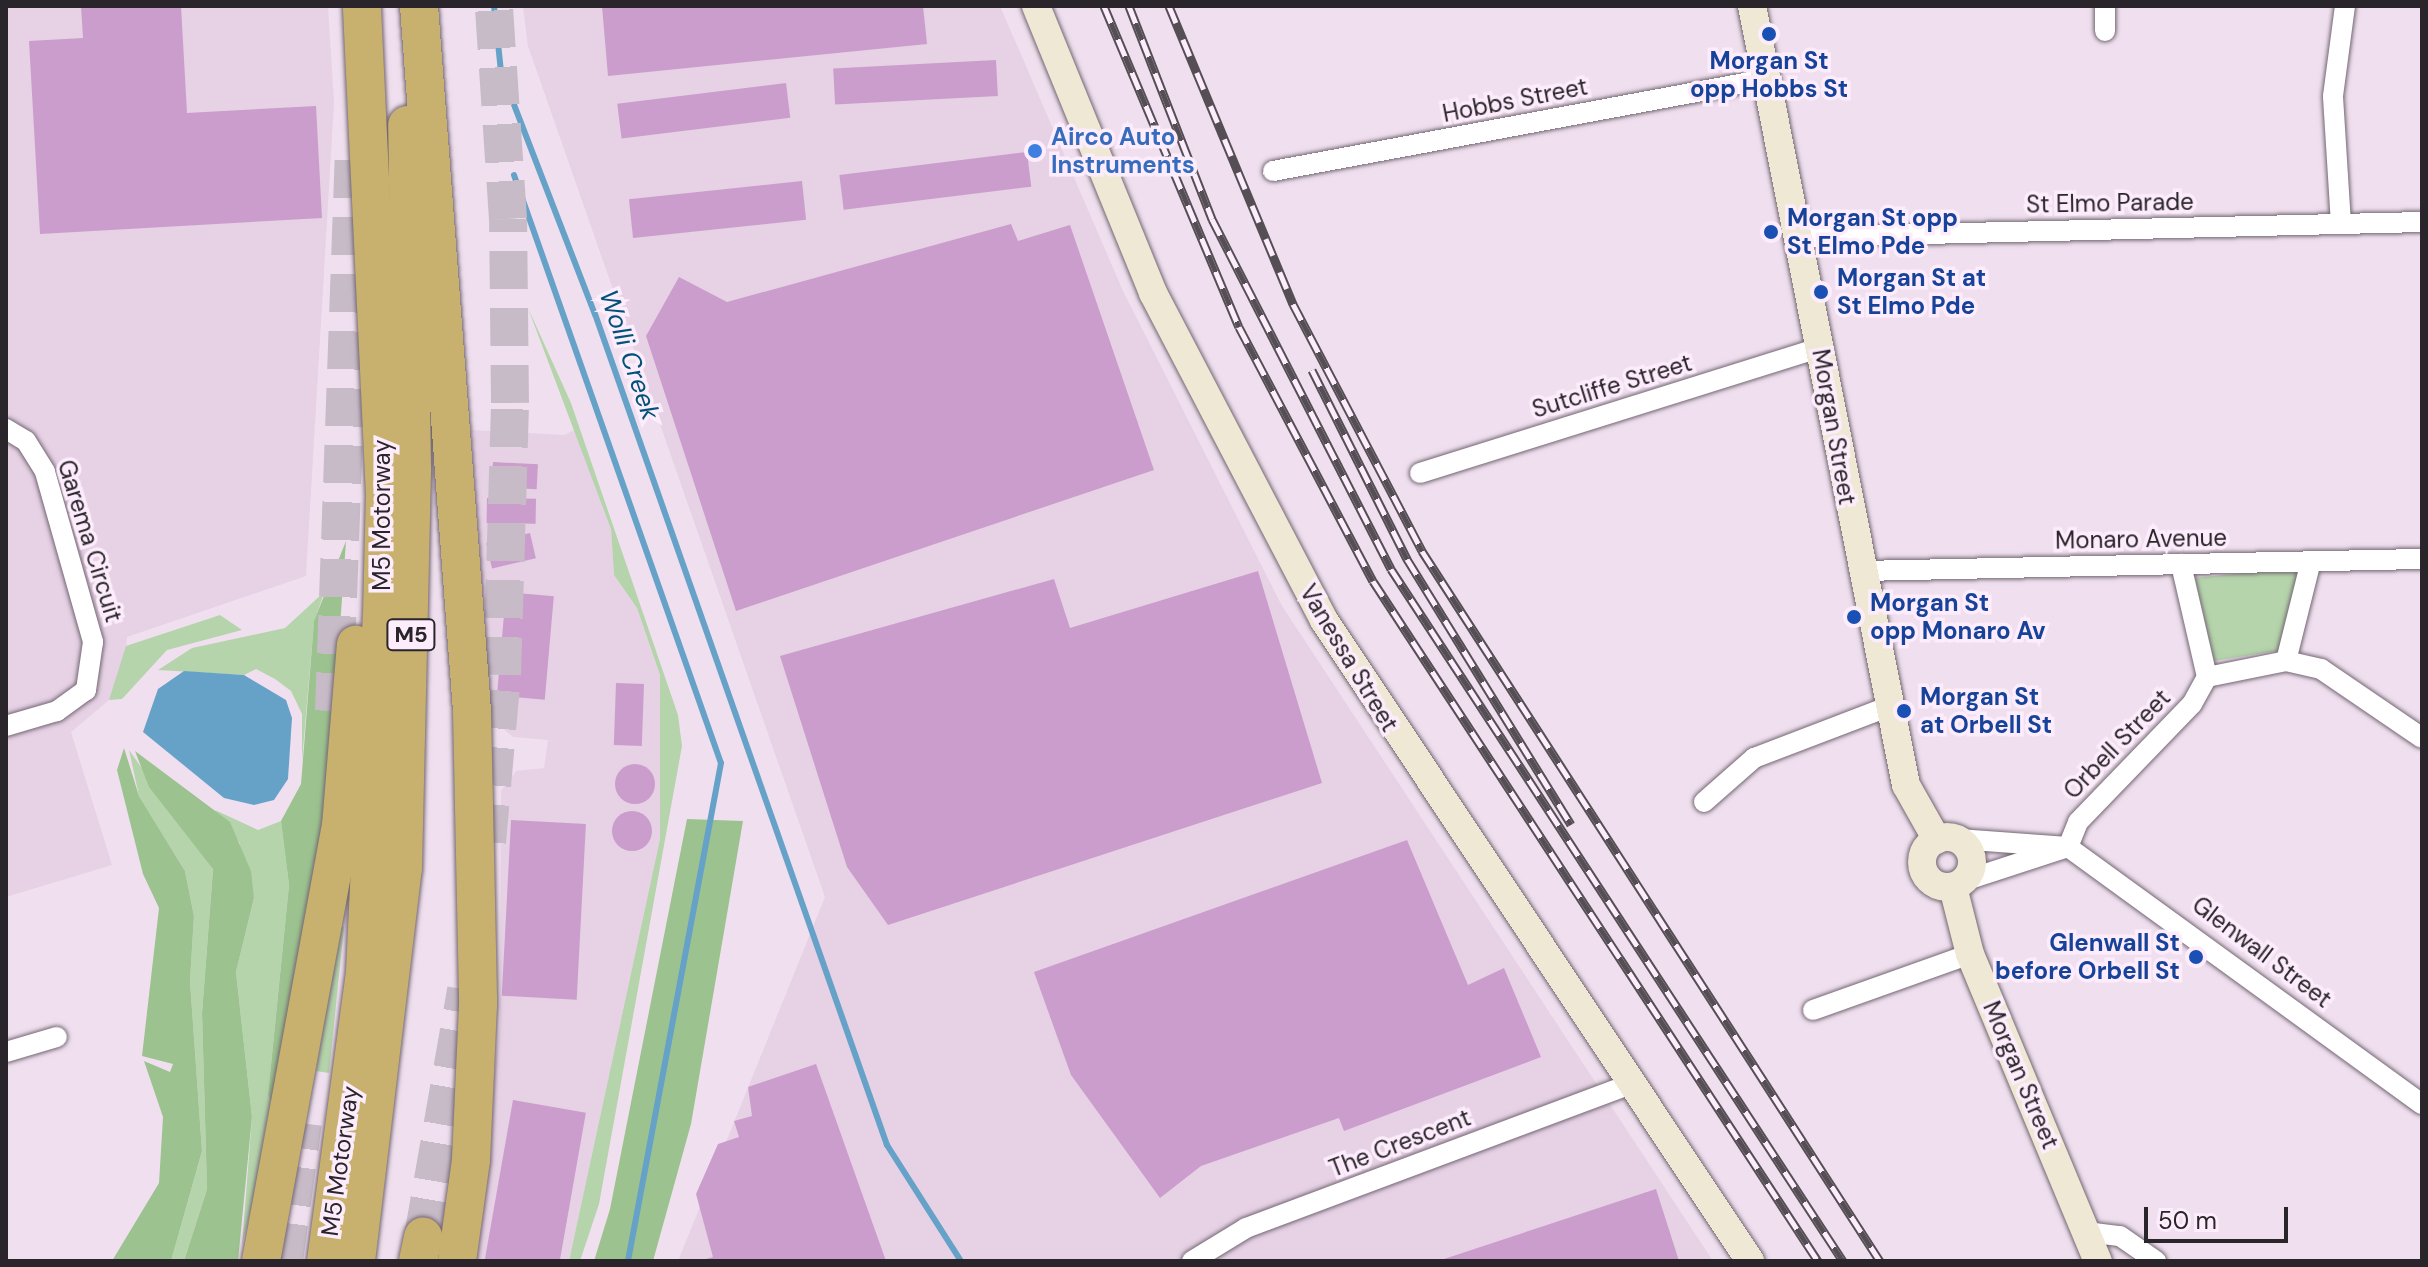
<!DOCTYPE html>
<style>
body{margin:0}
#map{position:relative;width:2428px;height:1267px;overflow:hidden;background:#f0e0ef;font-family:"DM Sans",sans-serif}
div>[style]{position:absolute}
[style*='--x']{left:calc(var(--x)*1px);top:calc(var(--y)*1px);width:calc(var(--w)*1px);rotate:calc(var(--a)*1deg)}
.built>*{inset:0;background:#e6d1e5}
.green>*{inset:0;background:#b5d4ab}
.forest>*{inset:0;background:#9cc38f}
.water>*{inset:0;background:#66a2c8}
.stream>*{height:6px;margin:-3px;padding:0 3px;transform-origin:3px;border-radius:3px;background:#66a2c8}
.building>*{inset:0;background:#cb9dcc;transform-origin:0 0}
.round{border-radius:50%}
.highway-tunnel>*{height:38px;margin-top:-19px;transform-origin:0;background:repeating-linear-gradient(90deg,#c8bbc8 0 38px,transparent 0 57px)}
.roads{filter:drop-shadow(0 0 2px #736673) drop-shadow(0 0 2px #736673)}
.street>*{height:20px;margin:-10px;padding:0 10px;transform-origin:10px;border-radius:10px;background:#fff}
.secondary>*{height:28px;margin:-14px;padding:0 14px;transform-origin:14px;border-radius:14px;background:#eee8d4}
.secondary>.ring{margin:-14px;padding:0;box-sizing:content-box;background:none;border:28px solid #eee8d4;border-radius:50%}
.highway>*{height:38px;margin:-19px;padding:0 19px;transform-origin:19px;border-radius:19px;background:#c8b16e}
.rail>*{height:9px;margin-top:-4.5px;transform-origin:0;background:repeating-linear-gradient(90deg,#fdedfc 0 18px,#554e55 0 36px);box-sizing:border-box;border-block:2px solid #554e55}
.dots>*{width:22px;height:22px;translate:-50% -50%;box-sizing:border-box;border:4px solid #fdedfc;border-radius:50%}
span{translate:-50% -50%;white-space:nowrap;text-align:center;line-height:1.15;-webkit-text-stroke:7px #fdedfc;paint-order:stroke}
.shield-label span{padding:2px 6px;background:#fdedfc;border:2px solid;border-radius:6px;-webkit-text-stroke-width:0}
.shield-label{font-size:22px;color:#2a252a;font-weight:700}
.transit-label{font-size:24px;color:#164399;font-weight:700}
.left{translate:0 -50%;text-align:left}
.right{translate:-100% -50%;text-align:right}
.street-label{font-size:24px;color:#2a252a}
.shop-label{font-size:24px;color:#366cbe;font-weight:700}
.water-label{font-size:26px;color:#005277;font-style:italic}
.frame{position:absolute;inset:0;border:8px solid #2a252a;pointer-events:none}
.scale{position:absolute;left:2144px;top:1207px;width:144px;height:36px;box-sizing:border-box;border:4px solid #2a252a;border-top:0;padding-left:10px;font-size:24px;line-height:28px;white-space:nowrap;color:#2a252a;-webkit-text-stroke:6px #fdedfc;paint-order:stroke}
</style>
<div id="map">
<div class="built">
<i style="clip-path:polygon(6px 6px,328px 6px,334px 103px,306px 576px,127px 637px,125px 667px,109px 700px,71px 732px,112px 865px,6px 897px)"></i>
<i style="clip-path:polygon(523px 6px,1000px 6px,1123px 291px,1282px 606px,1713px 1261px,678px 1261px,825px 897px,528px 46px)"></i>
<i style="clip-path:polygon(577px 429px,611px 529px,614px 575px,637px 608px,660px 675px,660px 839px,569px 1261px,475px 1261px,500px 1022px,501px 791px,516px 771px,544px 768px,548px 740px,513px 737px,492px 719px,471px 430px,564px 435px)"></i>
</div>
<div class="green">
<i style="clip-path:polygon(528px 308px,571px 403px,678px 715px,682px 746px,599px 1204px,580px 1261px,569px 1261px,660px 839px,660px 675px,637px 608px,614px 575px,611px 529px)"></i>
<i style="clip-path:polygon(2300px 567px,2282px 650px,2214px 661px,2195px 578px)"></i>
<i style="clip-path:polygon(332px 570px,314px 622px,302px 761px,302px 714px,291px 691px,275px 679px,256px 669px,244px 675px,158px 670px,192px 648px,285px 628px,323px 593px)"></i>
<i style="clip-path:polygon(220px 615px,242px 630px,167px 650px,122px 699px,109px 700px,126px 646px)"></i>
<i style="clip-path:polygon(129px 750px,213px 868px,202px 1013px,207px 1189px,184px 1261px,171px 1261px,202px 1151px,190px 981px,194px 916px,185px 871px,139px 796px)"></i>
<i style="clip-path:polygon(215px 810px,258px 830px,281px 821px,289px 885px,268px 1095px,276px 1112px,242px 1245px,252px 1117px,236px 972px,254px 898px,239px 842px)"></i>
<i style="clip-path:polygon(340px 926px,344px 927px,329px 1073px,316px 1071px)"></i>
</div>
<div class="forest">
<i style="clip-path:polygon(346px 541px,325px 843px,276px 1112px,268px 1095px,289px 885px,281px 821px,301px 784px,314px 621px)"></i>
<i style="clip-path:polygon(124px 748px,139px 796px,185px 871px,194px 916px,190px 981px,202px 1151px,171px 1261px,112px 1261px,159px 1183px,163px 1117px,144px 1061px,170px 1072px,173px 1064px,142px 1056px,159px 908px,143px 874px,117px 770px)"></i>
<i style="clip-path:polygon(135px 751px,230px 822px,251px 871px,254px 898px,236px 972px,252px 1117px,238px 1261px,184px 1261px,207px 1189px,202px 1013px,213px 869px,149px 787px)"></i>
<i style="clip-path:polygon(687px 819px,743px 821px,691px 1124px,653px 1261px,594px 1261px,610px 1209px)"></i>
</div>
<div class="water">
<i style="clip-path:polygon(184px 671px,244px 675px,286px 700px,292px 718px,288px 779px,274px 800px,254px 805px,224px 798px,143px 732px,158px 689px)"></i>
</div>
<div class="stream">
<i style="--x:494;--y:6;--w:65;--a:83.9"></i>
<i style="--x:501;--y:71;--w:261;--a:68.9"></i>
<i style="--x:595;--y:314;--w:881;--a:70.64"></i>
<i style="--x:887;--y:1145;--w:138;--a:57.5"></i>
<i style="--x:514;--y:175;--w:623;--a:70.61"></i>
<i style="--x:721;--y:763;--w:507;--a:100.58"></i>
</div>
<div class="building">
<i style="clip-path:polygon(81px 6px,181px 6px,187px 113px,316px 106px,322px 218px,40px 234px,29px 41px,83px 38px)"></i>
<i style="clip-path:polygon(602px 6px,923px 6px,927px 44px,608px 76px)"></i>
<i style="left:996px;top:60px;width:36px;height:163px;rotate:87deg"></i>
<i style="left:786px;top:83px;width:35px;height:170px;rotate:83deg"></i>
<i style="left:1027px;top:152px;width:35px;height:189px;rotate:83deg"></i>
<i style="left:802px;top:181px;width:39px;height:174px;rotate:84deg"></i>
<i style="clip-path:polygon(1011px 224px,1018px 241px,1070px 225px,1154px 470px,736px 611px,646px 336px,679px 277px,727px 302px)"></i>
<i style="left:493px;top:462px;width:45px;height:25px;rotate:3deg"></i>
<i style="left:487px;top:498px;width:49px;height:25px;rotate:1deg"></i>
<i style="left:530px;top:533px;width:26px;height:45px;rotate:77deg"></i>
<i style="clip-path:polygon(1258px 571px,1322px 783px,888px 925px,847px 867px,780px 656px,1054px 579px,1070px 628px)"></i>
<i style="left:506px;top:592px;width:48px;height:104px;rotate:5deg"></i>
<i style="left:616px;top:683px;width:28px;height:62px;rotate:2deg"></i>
<i class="round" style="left:615px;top:764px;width:40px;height:40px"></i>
<i class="round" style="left:612px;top:811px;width:40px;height:40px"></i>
<i style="left:511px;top:820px;width:75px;height:176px;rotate:3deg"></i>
<i style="clip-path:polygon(1407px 840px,1468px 985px,1504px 968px,1541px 1057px,1344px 1131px,1339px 1118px,1201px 1166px,1160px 1198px,1071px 1075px,1034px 972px)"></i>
<i style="clip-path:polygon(816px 1064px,886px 1261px,699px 1261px,713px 1257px,696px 1194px,718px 1144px,739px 1137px,734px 1121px,752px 1116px,748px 1087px)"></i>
<i style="left:513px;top:1100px;width:74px;height:164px;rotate:10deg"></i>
<i style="clip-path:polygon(1656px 1189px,1679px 1261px,1442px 1261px,1441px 1260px)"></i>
</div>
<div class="highway-tunnel">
<i style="--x:334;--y:711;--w:562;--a:-87.96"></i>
<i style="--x:487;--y:842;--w:168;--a:-84.9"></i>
<i style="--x:502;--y:675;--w:272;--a:-88.3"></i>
<i style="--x:510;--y:403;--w:184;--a:-90.6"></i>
<i style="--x:508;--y:219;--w:213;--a:-93.8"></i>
<i style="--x:423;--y:1237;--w:251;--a:-80.1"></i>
<i style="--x:284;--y:1261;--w:139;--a:-82.2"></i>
</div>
<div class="roads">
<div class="street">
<i style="--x:2105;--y:6;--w:25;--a:90"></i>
<i style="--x:1273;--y:171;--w:502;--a:-10.57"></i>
<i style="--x:2341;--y:224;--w:128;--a:-93.6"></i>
<i style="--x:2333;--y:96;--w:91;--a:-82.4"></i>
<i style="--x:1800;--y:237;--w:622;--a:-1.38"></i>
<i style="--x:6;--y:429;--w:23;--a:31"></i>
<i style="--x:26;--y:441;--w:36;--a:58"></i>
<i style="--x:45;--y:472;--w:177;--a:74.2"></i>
<i style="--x:93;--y:642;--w:49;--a:98.3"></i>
<i style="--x:86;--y:690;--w:36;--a:144"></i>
<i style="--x:57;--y:711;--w:53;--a:163.6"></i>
<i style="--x:1420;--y:473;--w:418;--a:-17.4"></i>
<i style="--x:1861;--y:571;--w:561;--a:-1.23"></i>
<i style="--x:2286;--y:661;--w:103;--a:-76"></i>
<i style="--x:2207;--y:677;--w:81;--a:-11.4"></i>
<i style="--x:2286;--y:661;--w:36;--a:13"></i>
<i style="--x:2321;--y:669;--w:122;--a:34.3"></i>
<i style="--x:1704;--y:802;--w:67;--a:-41.3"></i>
<i style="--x:1754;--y:758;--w:146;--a:-20.9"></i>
<i style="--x:1958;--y:839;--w:110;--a:4.2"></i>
<i style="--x:2068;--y:847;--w:437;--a:36"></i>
<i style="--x:2068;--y:847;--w:27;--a:-68"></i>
<i style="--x:2078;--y:822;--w:164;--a:-46"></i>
<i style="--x:2192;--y:704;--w:31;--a:-61"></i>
<i style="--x:2207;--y:677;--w:116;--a:-103"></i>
<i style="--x:1964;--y:881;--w:109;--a:-18.1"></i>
<i style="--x:1813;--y:1010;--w:167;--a:-19.6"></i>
<i style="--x:6;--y:1052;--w:53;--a:-16.4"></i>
<i style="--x:2086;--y:1232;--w:34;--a:7"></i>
<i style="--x:2120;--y:1236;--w:44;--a:34.8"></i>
<i style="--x:1192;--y:1261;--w:63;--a:-31.4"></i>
<i style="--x:1246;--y:1228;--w:412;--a:-20.5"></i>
</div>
<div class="secondary">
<i style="--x:1036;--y:6;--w:310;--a:67.8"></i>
<i style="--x:1153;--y:293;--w:369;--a:62.4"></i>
<i style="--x:1324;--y:620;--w:770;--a:56.39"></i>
<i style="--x:1752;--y:6;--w:794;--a:78.82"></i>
<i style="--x:1906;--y:785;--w:63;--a:60.6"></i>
<i class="ring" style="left:1922px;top:837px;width:22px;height:22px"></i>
<i style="--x:1953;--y:887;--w:69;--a:75.8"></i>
<i style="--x:1970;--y:954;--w:333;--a:67.4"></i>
</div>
<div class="highway">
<i style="--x:419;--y:6;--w:707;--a:85.7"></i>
<i style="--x:472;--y:711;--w:294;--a:88.8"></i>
<i style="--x:478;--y:1005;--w:155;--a:92.6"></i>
<i style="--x:471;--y:1160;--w:102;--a:97.9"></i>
<i style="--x:261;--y:1261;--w:442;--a:-79.6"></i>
<i style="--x:341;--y:826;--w:182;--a:-85.3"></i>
<i style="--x:326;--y:1261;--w:292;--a:-82.3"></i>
<i style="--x:365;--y:972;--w:357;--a:-87.3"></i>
<i style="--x:382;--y:615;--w:119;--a:-88.6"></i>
<i style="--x:385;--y:496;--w:491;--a:-92.7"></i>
<i style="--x:356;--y:1261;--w:396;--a:-83.2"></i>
<i style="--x:403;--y:868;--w:400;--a:-88.7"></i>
<i style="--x:412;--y:468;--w:343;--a:-90.8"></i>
<i style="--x:418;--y:1261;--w:25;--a:-78"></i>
</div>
</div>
<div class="rail">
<i style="--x:1104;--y:6;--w:348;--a:67.2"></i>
<i style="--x:1239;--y:327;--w:287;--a:62.2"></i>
<i style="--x:1373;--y:581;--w:813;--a:56.8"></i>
<i style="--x:1129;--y:6;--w:229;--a:68.7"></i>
<i style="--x:1212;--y:219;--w:393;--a:62.9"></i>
<i style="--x:1391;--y:569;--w:827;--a:56.85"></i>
<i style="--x:1169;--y:6;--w:323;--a:67.4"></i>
<i style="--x:1293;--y:304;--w:279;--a:62.4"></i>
<i style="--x:1422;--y:551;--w:845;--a:57.18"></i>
<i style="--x:1312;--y:370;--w:212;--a:63.3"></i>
<i style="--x:1407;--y:559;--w:312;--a:58.3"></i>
</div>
<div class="dots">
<i style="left:1769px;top:34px;background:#1a4fb4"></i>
<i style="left:1035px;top:151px;background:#3f7fe0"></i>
<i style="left:1771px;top:232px;background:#1a4fb4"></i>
<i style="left:1821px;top:292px;background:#1a4fb4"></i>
<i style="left:1854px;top:617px;background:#1a4fb4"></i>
<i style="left:1904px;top:711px;background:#1a4fb4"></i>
<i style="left:2196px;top:957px;background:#1a4fb4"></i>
</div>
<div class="shield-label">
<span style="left:411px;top:635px">M5</span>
</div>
<div class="transit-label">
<span style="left:1769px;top:75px">Morgan St<br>opp Hobbs St</span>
<span class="left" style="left:1787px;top:232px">Morgan St opp<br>St Elmo Pde</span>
<span class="left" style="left:1837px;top:292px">Morgan St at<br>St Elmo Pde</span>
<span class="left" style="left:1870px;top:617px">Morgan St<br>opp Monaro Av</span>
<span class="left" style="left:1920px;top:711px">Morgan St<br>at Orbell St</span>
<span class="right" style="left:2180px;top:957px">Glenwall St<br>before Orbell St</span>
</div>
<div class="street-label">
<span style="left:1515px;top:100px;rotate:-11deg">Hobbs Street</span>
<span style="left:2110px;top:203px;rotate:-1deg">St Elmo Parade</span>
<span style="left:1612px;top:386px;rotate:-17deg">Sutcliffe Street</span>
<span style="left:1834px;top:427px;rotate:80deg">Morgan Street</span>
<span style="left:382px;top:515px;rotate:-90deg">M5 Motorway</span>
<span style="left:2141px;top:539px;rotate:-1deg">Monaro Avenue</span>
<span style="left:90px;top:541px;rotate:73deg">Garema Circuit</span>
<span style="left:1349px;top:658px;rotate:59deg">Vanessa Street</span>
<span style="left:2117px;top:744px;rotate:-46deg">Orbell Street</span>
<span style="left:2262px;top:952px;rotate:37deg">Glenwall Street</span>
<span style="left:2021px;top:1075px;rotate:67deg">Morgan Street</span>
<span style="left:1400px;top:1143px;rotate:-21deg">The Crescent</span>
<span style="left:340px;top:1161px;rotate:-82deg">M5 Motorway</span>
</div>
<div class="shop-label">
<span class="left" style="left:1051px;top:151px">Airco Auto<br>Instruments</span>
</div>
<div class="water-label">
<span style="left:629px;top:355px;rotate:71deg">Wolli Creek</span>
</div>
<div class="frame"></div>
<div class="scale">50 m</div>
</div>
